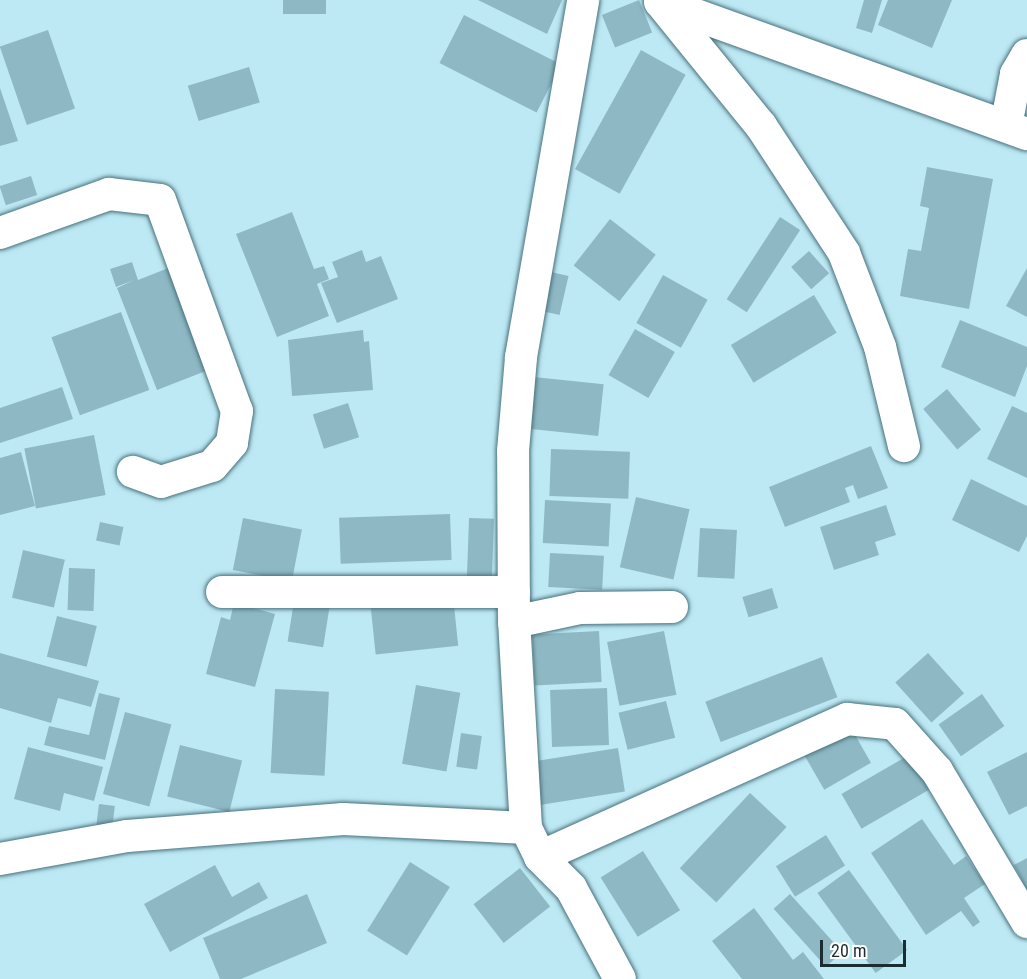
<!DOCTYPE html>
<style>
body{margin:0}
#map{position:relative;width:1027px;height:979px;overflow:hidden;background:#bde9f5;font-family:"Roboto Condensed",sans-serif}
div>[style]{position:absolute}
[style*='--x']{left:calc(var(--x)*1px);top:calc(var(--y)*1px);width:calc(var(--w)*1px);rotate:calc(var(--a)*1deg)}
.building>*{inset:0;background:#8eb9c4;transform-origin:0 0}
.roads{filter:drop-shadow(0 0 2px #48717b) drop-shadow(0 0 2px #48717b)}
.street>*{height:32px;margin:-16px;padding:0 16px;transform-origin:16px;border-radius:16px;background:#fff}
span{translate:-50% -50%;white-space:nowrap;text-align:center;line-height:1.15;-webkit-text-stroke:6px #fff;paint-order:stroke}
.scale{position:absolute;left:820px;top:940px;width:86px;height:27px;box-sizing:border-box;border:3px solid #1b2d31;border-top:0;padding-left:8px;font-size:18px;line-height:21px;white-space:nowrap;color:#1b2d31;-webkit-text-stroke:4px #fff;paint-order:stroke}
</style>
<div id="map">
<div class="building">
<i style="left:283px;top:0;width:43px;height:14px"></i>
<i style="clip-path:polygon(478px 0,562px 0,547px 34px)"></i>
<i style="left:639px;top:0;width:35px;height:40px;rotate:68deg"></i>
<i style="clip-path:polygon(864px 0,882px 0,872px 33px,856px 28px)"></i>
<i style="clip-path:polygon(888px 0,952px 0,932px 48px,878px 25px)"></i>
<i style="left:464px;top:15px;width:109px;height:54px;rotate:27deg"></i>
<i style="left:48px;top:30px;width:83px;height:51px;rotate:71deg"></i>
<i style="left:641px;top:50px;width:51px;height:136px;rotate:29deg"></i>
<i style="left:249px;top:67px;width:37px;height:64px;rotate:73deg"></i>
<i style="clip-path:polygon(0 88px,18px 141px,0 146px)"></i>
<i style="clip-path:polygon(927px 167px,993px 179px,969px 309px,900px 296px,908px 249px,921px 251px,929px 208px,920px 206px)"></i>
<i style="left:31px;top:176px;width:20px;height:33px;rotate:72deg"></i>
<i style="clip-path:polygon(292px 212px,314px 269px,324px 266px,329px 279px,317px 284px,329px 316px,277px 337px,236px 234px)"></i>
<i style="left:780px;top:217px;width:24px;height:98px;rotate:33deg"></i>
<i style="left:610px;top:219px;width:58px;height:59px;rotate:38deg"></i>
<i style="clip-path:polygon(362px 250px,366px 262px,381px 256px,398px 299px,337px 323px,321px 283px,338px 277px,332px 262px)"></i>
<i style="left:809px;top:251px;width:30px;height:24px;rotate:48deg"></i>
<i style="clip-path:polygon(132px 262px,138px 280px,176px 265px,216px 367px,157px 390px,117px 288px,134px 280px,116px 287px,110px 269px)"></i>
<i style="clip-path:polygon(1027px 268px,1027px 317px,1006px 306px)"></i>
<i style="left:551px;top:272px;width:18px;height:40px;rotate:13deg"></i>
<i style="left:663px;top:275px;width:51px;height:55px;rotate:29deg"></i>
<i style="left:814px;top:295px;width:44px;height:97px;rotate:59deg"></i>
<i style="left:121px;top:312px;width:83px;height:74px;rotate:70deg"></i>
<i style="clip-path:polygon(960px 320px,1027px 347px,1027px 366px,1015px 397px,941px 367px)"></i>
<i style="left:635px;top:329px;width:46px;height:53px;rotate:30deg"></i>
<i style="clip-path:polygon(363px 330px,364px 342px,369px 341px,373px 390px,292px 396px,288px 340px)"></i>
<i style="left:534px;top:377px;width:70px;height:52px;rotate:6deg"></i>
<i style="clip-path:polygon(62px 387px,73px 419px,0 443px,0 408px)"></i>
<i style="left:947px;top:389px;width:53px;height:31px;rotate:50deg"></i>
<i style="left:348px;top:403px;width:36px;height:37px;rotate:72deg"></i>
<i style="clip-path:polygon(1012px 406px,1027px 413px,1027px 478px,987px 459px)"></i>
<i style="left:94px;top:435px;width:61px;height:71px;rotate:79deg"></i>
<i style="clip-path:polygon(871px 446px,888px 488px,858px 499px,853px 485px,845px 488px,850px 502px,785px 527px,769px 487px)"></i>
<i style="left:551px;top:449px;width:79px;height:47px;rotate:2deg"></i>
<i style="clip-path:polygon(21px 452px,35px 506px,0 515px,0 458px)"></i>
<i style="clip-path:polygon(971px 479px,1027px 506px,1027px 536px,1019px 552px,952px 520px)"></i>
<i style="left:636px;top:497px;width:55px;height:72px;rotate:13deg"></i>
<i style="left:545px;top:500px;width:66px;height:43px;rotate:3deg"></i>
<i style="clip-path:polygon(886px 505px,896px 535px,875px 542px,879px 555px,834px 570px,820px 527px)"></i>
<i style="left:450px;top:514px;width:46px;height:111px;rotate:88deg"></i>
<i style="left:243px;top:518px;width:60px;height:53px;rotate:11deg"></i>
<i style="left:469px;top:518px;width:25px;height:61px;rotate:2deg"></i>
<i style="left:100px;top:522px;width:24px;height:19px;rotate:12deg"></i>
<i style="left:700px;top:528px;width:37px;height:49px;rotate:3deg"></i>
<i style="left:23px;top:550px;width:43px;height:49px;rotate:13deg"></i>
<i style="left:550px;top:553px;width:54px;height:34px;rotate:3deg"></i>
<i style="left:69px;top:568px;width:26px;height:42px;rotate:2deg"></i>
<i style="left:772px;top:588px;width:21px;height:31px;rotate:73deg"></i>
<i style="left:453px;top:596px;width:50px;height:83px;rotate:84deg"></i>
<i style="left:294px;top:601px;width:36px;height:41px;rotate:9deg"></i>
<i style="clip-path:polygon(234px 603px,275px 614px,255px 687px,206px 674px,221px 617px,230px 620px)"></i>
<i style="left:57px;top:616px;width:41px;height:42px;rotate:14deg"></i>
<i style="left:599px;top:631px;width:51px;height:67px;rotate:87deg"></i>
<i style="left:664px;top:631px;width:65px;height:58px;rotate:79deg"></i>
<i style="clip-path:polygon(0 653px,99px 681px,91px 707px,58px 698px,51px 723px,0 708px)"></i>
<i style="left:928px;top:653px;width:54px;height:44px;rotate:48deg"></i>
<i style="left:822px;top:657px;width:43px;height:125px;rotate:69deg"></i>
<i style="left:416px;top:685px;width:45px;height:80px;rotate:10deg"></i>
<i style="left:607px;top:688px;width:57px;height:57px;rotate:88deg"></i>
<i style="left:275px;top:689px;width:54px;height:84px;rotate:3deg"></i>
<i style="clip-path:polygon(99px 693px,120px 698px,105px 760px,44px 745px,49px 726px,89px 735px)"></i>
<i style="left:982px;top:694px;width:39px;height:53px;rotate:55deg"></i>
<i style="left:666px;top:701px;width:38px;height:49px;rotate:76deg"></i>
<i style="left:125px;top:712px;width:48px;height:85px;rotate:15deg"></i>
<i style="left:851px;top:728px;width:40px;height:54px;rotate:60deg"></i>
<i style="left:461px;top:733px;width:21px;height:34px;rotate:8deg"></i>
<i style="left:180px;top:745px;width:64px;height:53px;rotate:14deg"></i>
<i style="clip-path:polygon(28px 747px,103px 767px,94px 801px,64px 793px,60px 811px,14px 799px)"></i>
<i style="left:618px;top:748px;width:44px;height:91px;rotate:81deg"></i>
<i style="clip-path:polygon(1027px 752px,1027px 806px,1009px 815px,987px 772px)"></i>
<i style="left:909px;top:755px;width:40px;height:78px;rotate:60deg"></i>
<i style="left:750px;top:793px;width:50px;height:103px;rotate:43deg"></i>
<i style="left:99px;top:804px;width:16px;height:24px;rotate:7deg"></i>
<i style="clip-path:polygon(922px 819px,954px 865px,966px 856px,985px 884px,964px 898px,980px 922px,973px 927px,961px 911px,926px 935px,871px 853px)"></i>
<i style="left:826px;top:835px;width:36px;height:59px;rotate:58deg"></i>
<i style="left:643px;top:851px;width:70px;height:50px;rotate:58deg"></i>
<i style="clip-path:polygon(1027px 858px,1027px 890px,1014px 865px)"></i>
<i style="left:410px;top:862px;width:47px;height:81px;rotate:32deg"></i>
<i style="clip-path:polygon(215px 865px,232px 897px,259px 882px,268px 898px,170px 952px,144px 904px)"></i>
<i style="left:520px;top:868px;width:49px;height:59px;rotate:52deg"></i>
<i style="left:849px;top:870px;width:99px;height:39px;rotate:54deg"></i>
<i style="clip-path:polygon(307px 894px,327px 943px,241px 979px,220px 979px,203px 938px)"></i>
<i style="left:790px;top:894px;width:78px;height:22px;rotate:48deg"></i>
<i style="clip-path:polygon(754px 908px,793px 960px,803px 952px,824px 979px,742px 979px,712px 941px)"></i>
</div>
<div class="roads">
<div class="street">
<i style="--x:660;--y:2;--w:390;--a:19.8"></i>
<i style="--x:661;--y:3;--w:159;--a:50.9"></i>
<i style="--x:761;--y:126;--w:152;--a:56.8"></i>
<i style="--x:844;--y:253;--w:101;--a:69"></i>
<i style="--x:880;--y:347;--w:102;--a:76.4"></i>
<i style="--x:1006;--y:126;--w:53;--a:-79.1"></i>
<i style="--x:1016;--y:74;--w:22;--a:-60"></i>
<i style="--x:0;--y:233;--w:116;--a:-19.7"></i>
<i style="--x:109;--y:194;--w:51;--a:6.7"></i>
<i style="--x:160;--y:200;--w:225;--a:70"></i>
<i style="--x:237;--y:411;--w:32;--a:99"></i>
<i style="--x:232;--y:443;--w:30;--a:131"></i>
<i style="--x:212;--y:466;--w:53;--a:162.6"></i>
<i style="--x:161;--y:482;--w:30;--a:-160"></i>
<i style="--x:222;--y:592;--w:292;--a:0"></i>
<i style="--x:514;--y:622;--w:67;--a:-12"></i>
<i style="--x:580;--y:608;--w:92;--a:-0.6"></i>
<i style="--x:526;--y:828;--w:206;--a:-93.3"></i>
<i style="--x:514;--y:622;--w:171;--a:-90.3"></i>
<i style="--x:513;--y:451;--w:94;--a:-85.1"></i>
<i style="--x:521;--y:357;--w:362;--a:-80.1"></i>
<i style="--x:540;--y:857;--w:337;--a:-24.2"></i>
<i style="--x:847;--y:719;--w:48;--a:5.9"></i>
<i style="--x:895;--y:724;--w:63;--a:48.2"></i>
<i style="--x:937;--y:771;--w:176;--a:59.2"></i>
<i style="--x:0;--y:859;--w:129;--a:-10.3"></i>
<i style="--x:127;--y:836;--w:217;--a:-4.5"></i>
<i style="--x:343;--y:819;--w:183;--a:2.8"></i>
<i style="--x:526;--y:828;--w:32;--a:64"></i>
<i style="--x:540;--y:857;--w:44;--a:45"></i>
<i style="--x:571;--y:888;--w:103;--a:61.7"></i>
</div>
</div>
<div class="scale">20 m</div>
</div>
